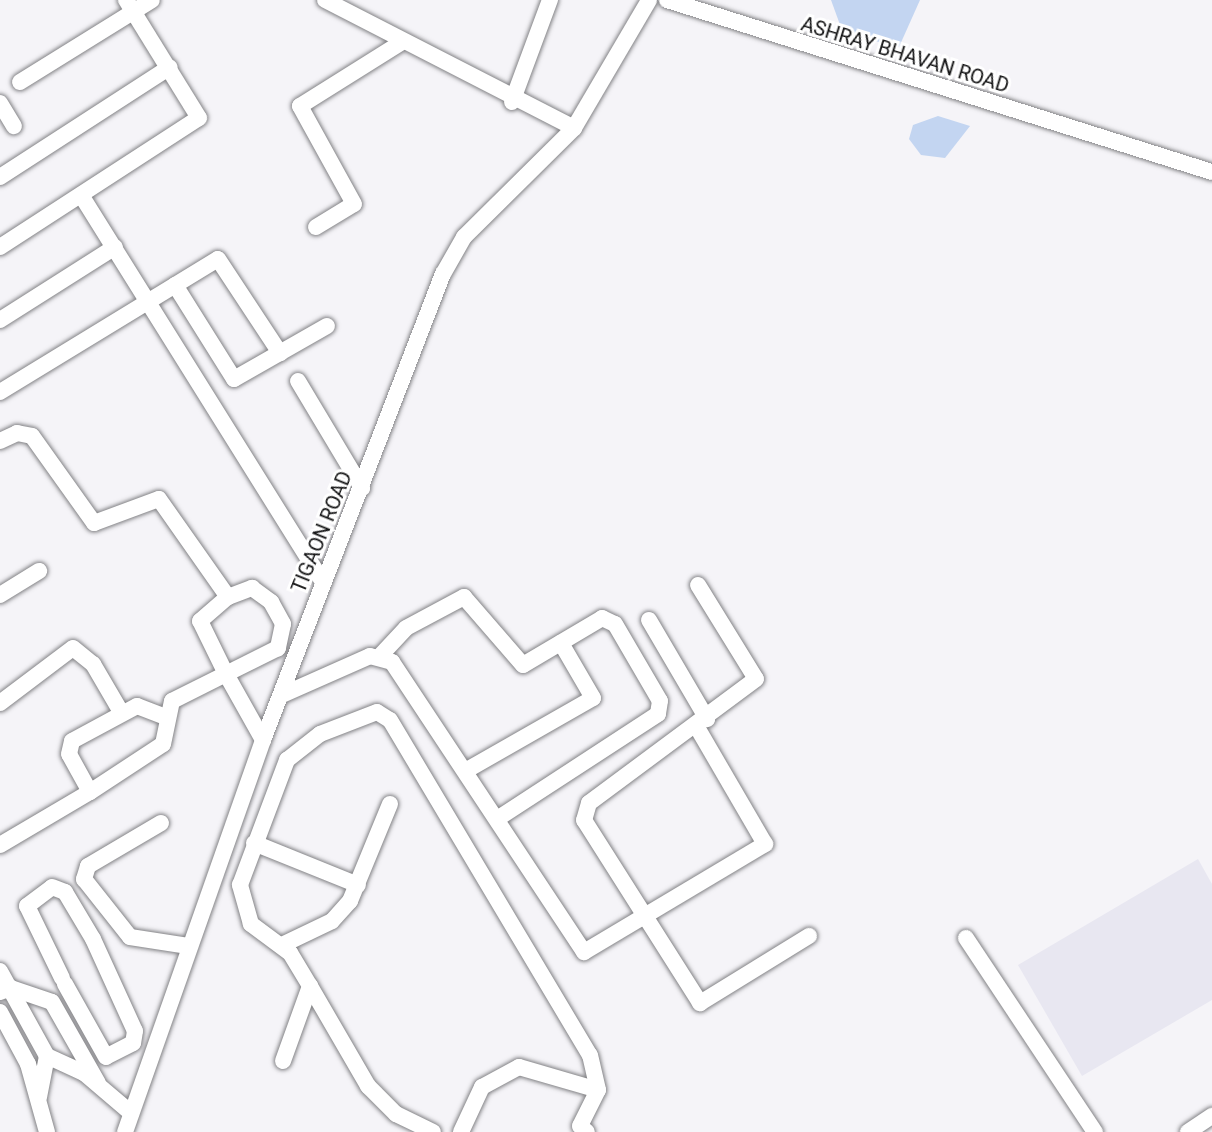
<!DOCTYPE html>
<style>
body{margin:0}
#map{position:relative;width:1212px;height:1132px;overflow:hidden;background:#f5f4f8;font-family:Roboto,sans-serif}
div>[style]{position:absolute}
.built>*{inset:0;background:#e8e7f1}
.water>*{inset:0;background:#c3d5f1}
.roads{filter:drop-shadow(0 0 2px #828285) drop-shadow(0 0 2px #828285)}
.minor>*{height:16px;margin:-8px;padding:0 8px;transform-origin:8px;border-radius:8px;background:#fff}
span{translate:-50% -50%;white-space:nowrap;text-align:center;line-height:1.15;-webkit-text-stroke:6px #fff;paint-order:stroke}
.street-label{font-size:20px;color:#121213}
</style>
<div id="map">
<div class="built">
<div style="clip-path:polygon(1198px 859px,1212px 884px,1212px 1000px,1082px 1076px,1018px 965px)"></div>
</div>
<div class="water">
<div style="clip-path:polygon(831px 0,920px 0,899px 47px,843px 33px)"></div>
<div style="clip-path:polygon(938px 116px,970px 126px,945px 158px,921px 155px,909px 139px,913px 125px)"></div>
</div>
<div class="roads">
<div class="minor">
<div style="left:325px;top:0;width:280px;rotate:27.2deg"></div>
<div style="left:667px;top:0;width:571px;rotate:17.52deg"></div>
<div style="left:20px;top:82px;width:155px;rotate:-31.8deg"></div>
<div style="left:512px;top:102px;width:109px;rotate:-69.6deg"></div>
<div style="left:0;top:103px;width:27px;rotate:59deg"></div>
<div style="left:0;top:177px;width:202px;rotate:-32.9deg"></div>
<div style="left:81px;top:195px;width:455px;rotate:58deg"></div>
<div style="left:316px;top:227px;width:44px;rotate:-31.2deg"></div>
<div style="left:354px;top:204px;width:112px;rotate:-118.9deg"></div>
<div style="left:300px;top:106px;width:120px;rotate:-32.1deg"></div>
<div style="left:0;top:247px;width:237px;rotate:-33deg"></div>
<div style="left:199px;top:118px;width:139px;rotate:-121.7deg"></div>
<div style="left:175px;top:285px;width:111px;rotate:57.9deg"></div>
<div style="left:234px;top:379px;width:107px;rotate:-29.7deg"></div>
<div style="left:0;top:320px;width:136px;rotate:-32.4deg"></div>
<div style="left:298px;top:381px;width:125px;rotate:59.1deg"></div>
<div style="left:0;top:392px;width:255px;rotate:-31.4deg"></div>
<div style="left:218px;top:259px;width:113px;rotate:56.6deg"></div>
<div style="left:0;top:441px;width:19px;rotate:-25deg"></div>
<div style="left:17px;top:433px;width:15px;rotate:11deg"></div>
<div style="left:32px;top:436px;width:107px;rotate:54.5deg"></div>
<div style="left:94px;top:523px;width:69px;rotate:-20.3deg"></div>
<div style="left:159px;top:499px;width:120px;rotate:54.9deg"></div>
<div style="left:228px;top:597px;width:26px;rotate:-21deg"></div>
<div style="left:252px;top:588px;width:24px;rotate:36deg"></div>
<div style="left:271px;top:602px;width:25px;rotate:61deg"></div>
<div style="left:283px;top:624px;width:25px;rotate:102deg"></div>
<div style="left:278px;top:648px;width:58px;rotate:153.4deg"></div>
<div style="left:226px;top:674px;width:76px;rotate:60.7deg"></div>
<div style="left:698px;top:585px;width:110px;rotate:58.3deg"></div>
<div style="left:756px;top:679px;width:208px;rotate:143.4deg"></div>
<div style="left:589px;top:803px;width:18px;rotate:106deg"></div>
<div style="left:584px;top:820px;width:217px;rotate:57.6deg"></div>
<div style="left:700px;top:1003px;width:128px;rotate:-31.6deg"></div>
<div style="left:0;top:595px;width:46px;rotate:-31.6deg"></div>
<div style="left:649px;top:620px;width:115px;rotate:59.6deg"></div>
<div style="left:380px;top:656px;width:38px;rotate:-47deg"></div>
<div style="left:406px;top:628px;width:66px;rotate:-28.1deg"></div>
<div style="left:464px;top:597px;width:90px;rotate:49.1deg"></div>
<div style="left:523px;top:665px;width:92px;rotate:-30.7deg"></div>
<div style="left:602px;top:618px;width:14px;rotate:25deg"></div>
<div style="left:615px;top:624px;width:89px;rotate:59.7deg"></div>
<div style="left:660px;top:701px;width:13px;rotate:99deg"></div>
<div style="left:658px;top:714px;width:192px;rotate:146.9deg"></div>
<div style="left:282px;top:695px;width:96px;rotate:-23.9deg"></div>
<div style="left:370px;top:656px;width:23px;rotate:15deg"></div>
<div style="left:392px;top:662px;width:348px;rotate:56.5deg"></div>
<div style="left:584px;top:952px;width:211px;rotate:-30.8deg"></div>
<div style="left:765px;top:844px;width:135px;rotate:-120.2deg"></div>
<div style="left:0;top:703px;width:91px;rotate:-37deg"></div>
<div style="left:73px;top:648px;width:26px;rotate:39deg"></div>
<div style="left:93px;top:664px;width:56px;rotate:59.7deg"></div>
<div style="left:467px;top:770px;width:145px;rotate:-29.7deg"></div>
<div style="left:593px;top:698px;width:64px;rotate:-120.2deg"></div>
<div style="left:90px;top:792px;width:87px;rotate:-33.3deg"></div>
<div style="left:163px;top:744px;width:44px;rotate:-78.2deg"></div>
<div style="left:172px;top:701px;width:60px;rotate:-26.6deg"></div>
<div style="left:226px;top:674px;width:59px;rotate:-116.1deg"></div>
<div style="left:200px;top:621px;width:37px;rotate:-41deg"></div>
<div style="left:161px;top:823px;width:85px;rotate:149.5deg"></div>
<div style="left:88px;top:866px;width:14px;rotate:107deg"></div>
<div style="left:84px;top:879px;width:74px;rotate:51.6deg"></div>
<div style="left:130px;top:937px;width:59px;rotate:8.8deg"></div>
<div style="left:254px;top:843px;width:112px;rotate:22deg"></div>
<div style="left:0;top:845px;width:104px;rotate:-30.5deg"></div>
<div style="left:90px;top:792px;width:43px;rotate:-118.9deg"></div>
<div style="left:69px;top:754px;width:13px;rotate:-77deg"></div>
<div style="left:72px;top:741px;width:74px;rotate:-28.3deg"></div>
<div style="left:137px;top:706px;width:30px;rotate:21deg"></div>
<div style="left:966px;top:938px;width:233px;rotate:56.4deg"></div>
<div style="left:282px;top:945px;width:55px;rotate:-25.6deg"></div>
<div style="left:332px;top:921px;width:27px;rotate:-48deg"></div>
<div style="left:350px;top:901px;width:105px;rotate:-67.6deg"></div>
<div style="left:0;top:971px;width:97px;rotate:61.1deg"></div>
<div style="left:47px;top:1056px;width:42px;rotate:101deg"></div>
<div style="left:62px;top:978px;width:80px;rotate:-115.9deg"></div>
<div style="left:27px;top:906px;width:31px;rotate:-37deg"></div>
<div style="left:52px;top:887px;width:14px;rotate:21deg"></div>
<div style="left:65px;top:892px;width:55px;rotate:59.2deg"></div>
<div style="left:93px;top:939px;width:101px;rotate:65.5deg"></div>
<div style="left:135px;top:1031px;width:12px;rotate:99deg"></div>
<div style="left:133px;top:1043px;width:30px;rotate:153deg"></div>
<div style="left:106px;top:1057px;width:84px;rotate:-119.3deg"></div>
<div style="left:310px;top:986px;width:116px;rotate:59.9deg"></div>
<div style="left:368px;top:1086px;width:40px;rotate:45deg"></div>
<div style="left:396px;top:1114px;width:41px;rotate:25.9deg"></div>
<div style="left:0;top:992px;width:12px;rotate:-20deg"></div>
<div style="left:11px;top:988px;width:43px;rotate:18.9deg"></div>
<div style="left:52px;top:1002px;width:93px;rotate:60.4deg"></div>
<div style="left:0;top:1012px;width:59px;rotate:61.7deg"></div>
<div style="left:28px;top:1064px;width:71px;rotate:74.4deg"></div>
<div style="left:47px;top:1056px;width:41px;rotate:24.7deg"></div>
<div style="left:84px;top:1073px;width:62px;rotate:40.4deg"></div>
<div style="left:283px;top:1061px;width:80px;rotate:-70.2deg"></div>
<div style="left:310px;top:986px;width:39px;rotate:-121deg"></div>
<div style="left:290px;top:953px;width:49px;rotate:-143.4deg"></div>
<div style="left:251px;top:924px;width:41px;rotate:-105.8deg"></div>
<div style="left:240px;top:885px;width:134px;rotate:-69.4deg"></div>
<div style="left:287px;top:760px;width:42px;rotate:-38.2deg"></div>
<div style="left:320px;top:734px;width:61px;rotate:-21.1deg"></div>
<div style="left:377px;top:712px;width:15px;rotate:32deg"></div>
<div style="left:390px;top:720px;width:390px;rotate:59.2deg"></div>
<div style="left:590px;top:1055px;width:36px;rotate:77deg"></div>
<div style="left:598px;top:1090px;width:40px;rotate:116.6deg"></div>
<div style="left:580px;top:1126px;width:9px;rotate:41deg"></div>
<div style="left:125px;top:1132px;width:416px;rotate:-70.6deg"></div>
<div style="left:263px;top:740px;width:500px;rotate:-68.9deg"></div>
<div style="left:443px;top:274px;width:43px;rotate:-60.4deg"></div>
<div style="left:464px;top:237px;width:155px;rotate:-44.7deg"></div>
<div style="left:574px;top:128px;width:148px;rotate:-59.6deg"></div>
<div style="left:461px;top:1132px;width:50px;rotate:-65deg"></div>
<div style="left:482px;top:1087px;width:42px;rotate:-28.4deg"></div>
<div style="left:519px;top:1067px;width:82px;rotate:16.2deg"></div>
<div style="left:1188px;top:1132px;width:29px;rotate:-34deg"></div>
</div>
</div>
<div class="street-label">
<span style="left:905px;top:55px;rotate:17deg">ASHRAY BHAVAN ROAD</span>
<span style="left:322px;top:532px;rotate:-68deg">TIGAON ROAD</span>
</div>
</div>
